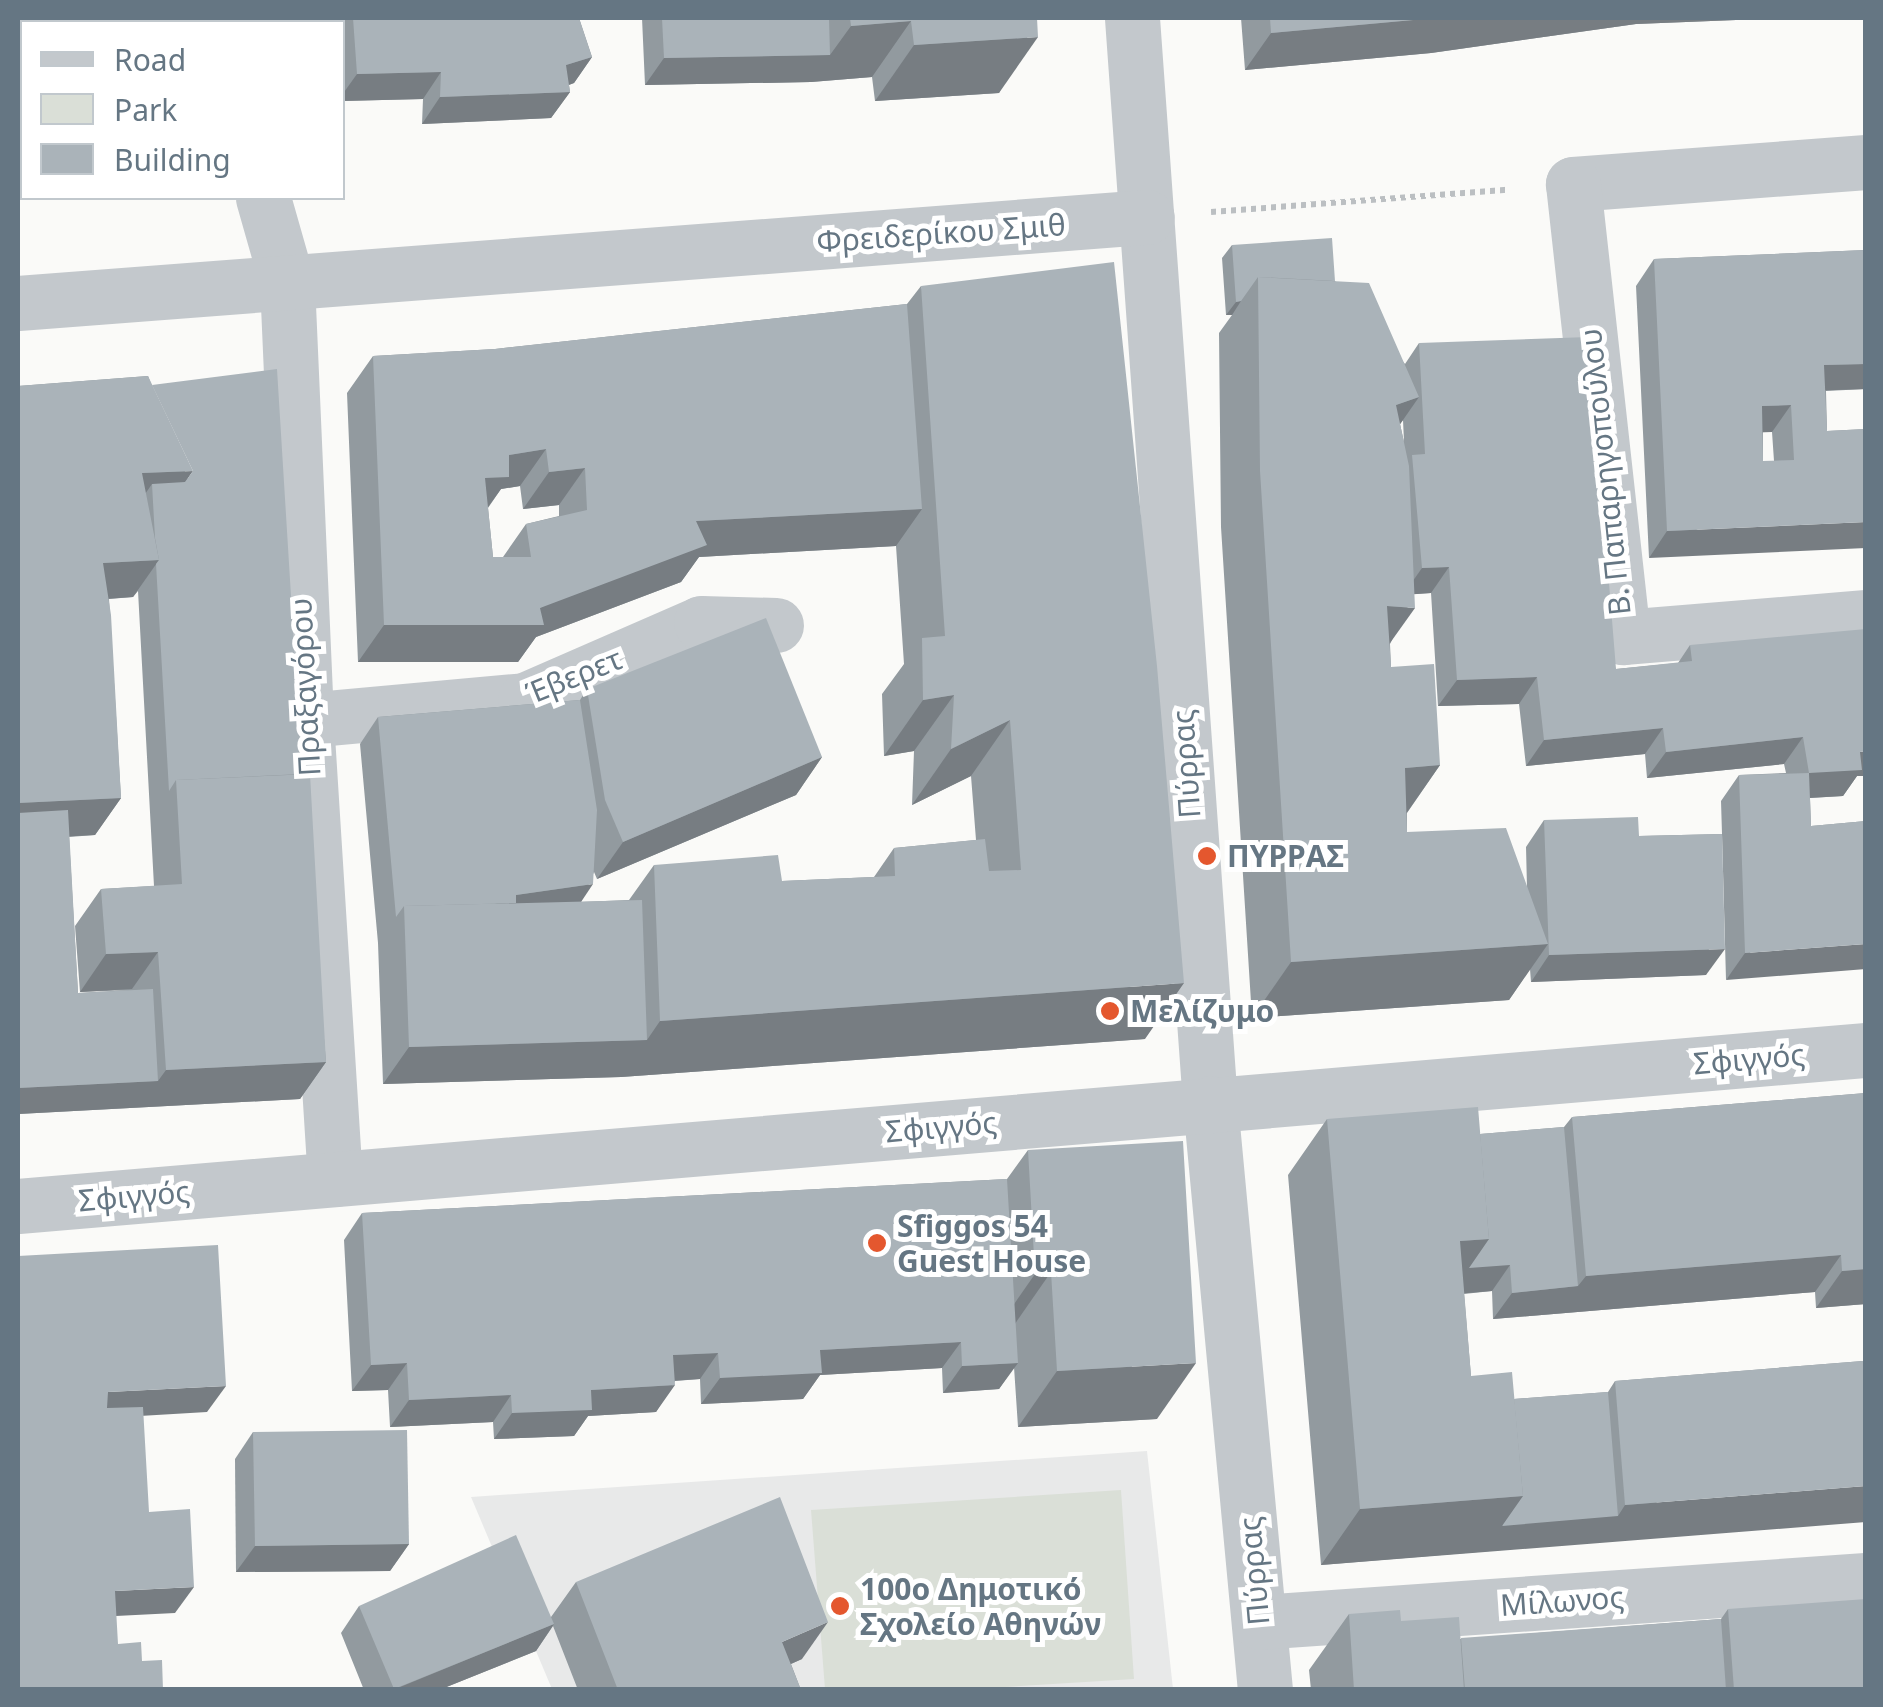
<!DOCTYPE html>
<meta charset="utf-8">
<style>
body{margin:0}
#map{position:relative;width:1883px;height:1707px;overflow:hidden;background:#fafaf8;font-family:"Noto Sans",sans-serif}
div>[style]{position:absolute}
.built>*{inset:0;background:#e8e9e9}
.green>*{inset:0;background:#dadfd7}
.path>*{height:6px;margin-top:-3px;transform-origin:0;background:repeating-linear-gradient(90deg,#bbbfc2 0 5px,transparent 0 10px)}
.minor>*{height:55px;margin:-27.5px;padding:0 27.5px;transform-origin:27.5px;border-radius:27.5px;background:#c3c8cc}
.wall>*{inset:0;background:#929a9f}
.shaded-wall>*{inset:0;background:#777d82}
.building>*{inset:0;background:#aab3b9}
.dots>*{width:28px;height:28px;translate:-50% -50%;box-sizing:border-box;border:5px solid #fff;border-radius:50%}
span{translate:-50% -50%;white-space:nowrap;text-align:center;line-height:1.15;-webkit-text-stroke:10px #fff;paint-order:stroke}
.street-label{font-size:30px;color:#657683}
.poi-label{font-size:30px;color:#657683;font-weight:700}
.left{translate:0 -50%;text-align:left}
.frame{position:absolute;inset:0;border:20px solid #657683;pointer-events:none}
.legend{position:absolute;left:20px;top:20px;width:325px;height:180px;box-sizing:border-box;background:#fff;border:2px solid #c1c8cd;margin:0;padding:12px 18px;list-style:none;font-size:30px;color:#657683}
.legend li{display:flex;align-items:center;gap:20px;height:50px}
.legend b{width:50px;border:2px solid #c1c8cd}
</style>
<div id="map">
<div class="built">
<div style="clip-path:polygon(1147px 1451px,1173px 1689px,552px 1689px,471px 1497px)"></div>
</div>
<div class="green">
<div style="clip-path:polygon(1121px 1490px,1134px 1679px,972px 1689px,825px 1689px,811px 1510px)"></div>
</div>
<div class="path">
<div style="left:1211px;top:212px;width:297px;rotate:-4.3deg"></div>
</div>
<div class="minor">
<div style="left:211px;top:18px;width:4px;rotate:63deg"></div>
<div style="left:1132px;top:18px;width:1088px;rotate:85.89deg"></div>
<div style="left:1210px;top:1103px;width:590px;rotate:84.65deg"></div>
<div style="left:1866px;top:162px;width:294px;rotate:175.7deg"></div>
<div style="left:1573px;top:184px;width:456px;rotate:83.7deg"></div>
<div style="left:1623px;top:637px;width:244px;rotate:-4.7deg"></div>
<div style="left:263px;top:198px;width:87px;rotate:74.1deg"></div>
<div style="left:287px;top:282px;width:438px;rotate:87.5deg"></div>
<div style="left:306px;top:720px;width:460px;rotate:86.4deg"></div>
<div style="left:18px;top:303px;width:1132px;rotate:-4.36deg"></div>
<div style="left:306px;top:720px;width:220px;rotate:-5.2deg"></div>
<div style="left:525px;top:700px;width:192px;rotate:-23.6deg"></div>
<div style="left:701px;top:623px;width:75px;rotate:1.5deg"></div>
<div style="left:18px;top:1206px;width:1855px;rotate:-4.83deg"></div>
<div style="left:1259px;top:1622px;width:608px;rotate:-3.96deg"></div>
</div>
<div class="wall">
<div style="clip-path:polygon(332px 18px,579px 18px,592px 57px,574px 83px,569px 85px,570px 92px,551px 118px,422px 124px,423px 99px,342px 101px,342px 22px,333px 22px)"></div>
<div style="clip-path:polygon(642px 18px,1037px 18px,999px 93px,875px 101px,872px 77px,811px 82px,645px 85px)"></div>
<div style="clip-path:polygon(1241px 18px,1788px 18px,1636px 24px,1431px 53px,1245px 70px)"></div>
<div style="clip-path:polygon(evenodd,1232px 245px,1335px 281px,1405px 364px,1419px 343px,1616px 669px,1678px 663px,1690px 645px,1857px 776px,1843px 796px,1810px 798px,1811px 826px,1866px 821px,1726px 980px,1722px 834px,1706px 975px,1531px 982px,1530px 969px,1509px 1000px,1252px 1018px,1221px 527px,1219px 333px,1232px 315px,1226px 315px,1222px 258px,1232px 245px,1403px 420px,1404px 442px,1400px 424px,1403px 420px,1232px 245px,1431px 593px,1438px 706px,1519px 704px,1526px 766px,1645px 754px,1647px 778px,1784px 764px,1786px 773px,1739px 775px,1721px 801px,1722px 834px,1639px 836px,1544px 820px,1526px 847px,1527px 888px,1407px 832px,1407px 813px,1440px 765px,1391px 667px,1390px 644px,1414px 594px,1431px 593px)"></div>
<div style="clip-path:polygon(evenodd,1866px 250px,1866px 389px,1826px 391px,1827px 431px,1866px 429px,1649px 558px,1636px 286px,1654px 259px,1866px 250px,1763px 432px,1772px 432px,1774px 461px,1763px 461px,1763px 432px)"></div>
<div style="clip-path:polygon(evenodd,921px 286px,1145px 1039px,621px 1077px,383px 1084px,378px 943px,360px 744px,378px 717px,580px 700px,587px 689px,822px 757px,796px 795px,597px 879px,594px 872px,581px 902px,629px 900px,654px 865px,782px 881px,874px 877px,894px 848px,976px 840px,971px 776px,912px 805px,914px 751px,884px 756px,882px 694px,904px 664px,896px 546px,699px 557px,681px 582px,536px 637px,518px 662px,358px 662px,347px 393px,373px 356px,495px 349px,907px 304px,921px 286px,520px 486px,523px 509px,559px 505px,559px 516px,526px 524px,503px 557px,493px 557px,488px 508px,501px 489px,520px 486px)"></div>
<div style="clip-path:polygon(evenodd,148px 376px,302px 774px,326px 1062px,300px 1099px,18px 1114px,18px 386px,148px 376px,138px 591px,154px 886px,101px 889px,75px 926px,80px 992px,132px 990px,78px 993px,69px 837px,95px 835px,121px 798px,109px 599px,133px 597px,138px 591px)"></div>
<div style="clip-path:polygon(1866px 1093px,1866px 1304px,1816px 1308px,1815px 1292px,1493px 1319px,1492px 1291px,1464px 1294px,1471px 1376px,1514px 1399px,1608px 1392px,1615px 1381px,1863px 1361px,1599px 1542px,1321px 1565px,1288px 1175px,1327px 1119px,1480px 1134px,1564px 1127px,1572px 1117px)"></div>
<div style="clip-path:polygon(1028px 1150px,1157px 1419px,1018px 1427px,1014px 1367px,999px 1389px,943px 1393px,942px 1368px,820px 1375px,803px 1399px,701px 1404px,700px 1379px,675px 1381px,656px 1412px,588px 1416px,574px 1436px,494px 1439px,493px 1422px,390px 1427px,388px 1390px,352px 1391px,344px 1240px,362px 1213px,1007px 1179px)"></div>
<div style="clip-path:polygon(253px 1432px,409px 1544px,390px 1571px,236px 1572px,235px 1459px)"></div>
<div style="clip-path:polygon(576px 1582px,802px 1659px,791px 1664px,801px 1690px,578px 1690px,553px 1626px,536px 1651px,439px 1690px,364px 1690px,341px 1633px,359px 1606px,551px 1617px)"></div>
<div style="clip-path:polygon(1728px 1609px,1866px 1690px,1311px 1690px,1309px 1670px,1349px 1614px,1401px 1621px,1460px 1639px,1721px 1619px)"></div>
</div>
<div class="shaded-wall">
<div style="clip-path:polygon(23px 18px,76px 18px,72px 22px,22px 22px,22px 38px,18px 40px,18px 19px)"></div>
<div style="clip-path:polygon(1435px 18px,1788px 18px,1636px 24px,1431px 53px,1245px 70px,1271px 33px)"></div>
<div style="clip-path:polygon(911px 21px,872px 77px,811px 82px,645px 85px,664px 58px,830px 55px,851px 26px)"></div>
<div style="clip-path:polygon(1038px 37px,999px 93px,875px 101px,914px 45px)"></div>
<div style="clip-path:polygon(592px 57px,574px 83px,548px 92px,566px 65px)"></div>
<div style="clip-path:polygon(441px 72px,423px 99px,342px 101px,342px 95px,357px 74px)"></div>
<div style="clip-path:polygon(570px 92px,551px 118px,422px 124px,440px 97px)"></div>
<div style="clip-path:polygon(22px 118px,22px 142px,18px 143px,18px 119px)"></div>
<div style="clip-path:polygon(1241px 301px,1232px 315px,1226px 315px,1236px 302px)"></div>
<div style="clip-path:polygon(1866px 364px,1866px 389px,1806px 391px,1824px 365px)"></div>
<div style="clip-path:polygon(1419px 397px,1380px 453px,1396px 405px)"></div>
<div style="clip-path:polygon(1791px 405px,1772px 432px,1743px 433px,1762px 406px)"></div>
<div style="clip-path:polygon(546px 449px,520px 486px,501px 489px,483px 514px,485px 478px,509px 455px)"></div>
<div style="clip-path:polygon(585px 468px,559px 505px,523px 509px,549px 472px)"></div>
<div style="clip-path:polygon(193px 471px,167px 508px,152px 484px,134px 510px,142px 473px)"></div>
<div style="clip-path:polygon(922px 509px,896px 546px,699px 557px,681px 582px,536px 637px,518px 662px,358px 662px,384px 625px,540px 608px,696px 521px)"></div>
<div style="clip-path:polygon(1866px 522px,1866px 548px,1649px 558px,1667px 531px)"></div>
<div style="clip-path:polygon(159px 560px,133px 597px,77px 601px,103px 563px)"></div>
<div style="clip-path:polygon(1449px 567px,1431px 593px,1403px 595px,1422px 568px)"></div>
<div style="clip-path:polygon(1387px 606px,1415px 608px,1375px 664px)"></div>
<div style="clip-path:polygon(1537px 677px,1519px 704px,1438px 706px,1457px 680px)"></div>
<div style="clip-path:polygon(954px 695px,914px 751px,884px 756px,923px 700px)"></div>
<div style="clip-path:polygon(1010px 720px,971px 776px,912px 805px,951px 749px)"></div>
<div style="clip-path:polygon(1663px 728px,1645px 754px,1526px 766px,1544px 740px)"></div>
<div style="clip-path:polygon(1803px 737px,1784px 764px,1647px 778px,1666px 752px)"></div>
<div style="clip-path:polygon(1866px 751px,1866px 776px,1857px 776px,1843px 796px,1790px 799px,1809px 773px,1860px 752px)"></div>
<div style="clip-path:polygon(822px 757px,796px 795px,597px 879px,623px 842px)"></div>
<div style="clip-path:polygon(1440px 765px,1401px 821px,1405px 768px)"></div>
<div style="clip-path:polygon(121px 798px,95px 835px,18px 839px,18px 803px)"></div>
<div style="clip-path:polygon(593px 884px,575px 911px,405px 942px,516px 895px)"></div>
<div style="clip-path:polygon(1548px 944px,1509px 1000px,1252px 1018px,1291px 962px)"></div>
<div style="clip-path:polygon(1866px 944px,1866px 969px,1726px 980px,1745px 953px)"></div>
<div style="clip-path:polygon(1725px 949px,1706px 975px,1531px 982px,1549px 955px)"></div>
<div style="clip-path:polygon(158px 952px,132px 989px,80px 992px,106px 954px)"></div>
<div style="clip-path:polygon(1184px 983px,1145px 1039px,621px 1077px,383px 1084px,409px 1047px,647px 1040px,660px 1021px)"></div>
<div style="clip-path:polygon(326px 1062px,300px 1099px,18px 1114px,18px 1088px,158px 1081px,166px 1070px)"></div>
<div style="clip-path:polygon(1489px 1239px,1510px 1265px,1492px 1291px,1420px 1297px,1460px 1241px)"></div>
<div style="clip-path:polygon(1841px 1255px,1815px 1292px,1493px 1319px,1512px 1293px,1578px 1286px,1586px 1276px)"></div>
<div style="clip-path:polygon(1866px 1269px,1866px 1304px,1816px 1308px,1842px 1271px)"></div>
<div style="clip-path:polygon(1051px 1272px,1012px 1328px,996px 1330px,1035px 1274px)"></div>
<div style="clip-path:polygon(961px 1342px,942px 1368px,820px 1375px,803px 1399px,701px 1404px,720px 1378px,820px 1350px)"></div>
<div style="clip-path:polygon(718px 1353px,700px 1379px,655px 1382px,673px 1355px)"></div>
<div style="clip-path:polygon(407px 1363px,388px 1390px,352px 1391px,371px 1365px)"></div>
<div style="clip-path:polygon(1018px 1363px,999px 1389px,943px 1393px,962px 1366px)"></div>
<div style="clip-path:polygon(1196px 1363px,1157px 1419px,1018px 1427px,1057px 1371px)"></div>
<div style="clip-path:polygon(675px 1385px,656px 1412px,588px 1416px,574px 1436px,494px 1439px,512px 1413px,591px 1390px)"></div>
<div style="clip-path:polygon(226px 1386px,207px 1412px,89px 1419px,108px 1392px)"></div>
<div style="clip-path:polygon(511px 1395px,493px 1422px,390px 1427px,409px 1400px)"></div>
<div style="clip-path:polygon(1866px 1486px,1866px 1522px,1321px 1565px,1360px 1509px,1523px 1496px,1618px 1516px,1625px 1505px)"></div>
<div style="clip-path:polygon(409px 1544px,390px 1571px,236px 1572px,255px 1546px)"></div>
<div style="clip-path:polygon(194px 1587px,175px 1613px,96px 1617px,115px 1591px)"></div>
<div style="clip-path:polygon(828px 1622px,802px 1659px,756px 1679px,782px 1642px)"></div>
<div style="clip-path:polygon(554px 1624px,536px 1651px,439px 1690px,393px 1690px)"></div>
</div>
<div class="building">
<div style="clip-path:polygon(90px 18px,185px 18px,186px 22px,72px 22px)"></div>
<div style="clip-path:polygon(353px 18px,579px 18px,592px 57px,566px 65px,570px 92px,440px 97px,441px 72px,357px 74px)"></div>
<div style="clip-path:polygon(662px 18px,829px 18px,830px 55px,664px 58px)"></div>
<div style="clip-path:polygon(850px 18px,1037px 18px,1038px 37px,914px 45px,911px 21px,851px 26px)"></div>
<div style="clip-path:polygon(1270px 18px,1435px 18px,1271px 33px)"></div>
<div style="clip-path:polygon(22px 36px,22px 118px,18px 119px,18px 38px)"></div>
<div style="clip-path:polygon(1332px 238px,1335px 281px,1258px 277px,1241px 301px,1236px 302px,1232px 245px)"></div>
<div style="clip-path:polygon(evenodd,1866px 250px,1866px 364px,1824px 365px,1827px 431px,1866px 429px,1866px 522px,1667px 531px,1654px 259px,1866px 250px,1791px 405px,1794px 460px,1763px 461px,1762px 406px,1791px 405px)"></div>
<div style="clip-path:polygon(1114px 262px,1157px 666px,1184px 983px,660px 1021px,654px 865px,778px 855px,782px 881px,895px 876px,894px 848px,985px 839px,989px 871px,1021px 870px,1010px 720px,951px 749px,954px 695px,923px 700px,922px 638px,945px 636px,921px 286px)"></div>
<div style="clip-path:polygon(1258px 277px,1369px 283px,1419px 397px,1396px 405px,1409px 466px,1415px 608px,1387px 606px,1391px 667px,1434px 664px,1440px 765px,1405px 768px,1407px 832px,1506px 828px,1548px 944px,1291px 962px,1260px 471px)"></div>
<div style="clip-path:polygon(evenodd,907px 304px,922px 509px,696px 521px,707px 545px,540px 608px,544px 625px,384px 625px,373px 356px,495px 349px,907px 304px,546px 449px,549px 472px,585px 468px,587px 510px,526px 524px,531px 557px,493px 557px,485px 478px,509px 477px,509px 455px,546px 449px)"></div>
<div style="clip-path:polygon(1589px 337px,1616px 669px,1692px 661px,1690px 645px,1866px 629px,1866px 751px,1860px 752px,1862px 770px,1809px 773px,1803px 737px,1666px 752px,1663px 728px,1544px 740px,1537px 677px,1457px 680px,1449px 567px,1422px 568px,1412px 455px,1425px 454px,1419px 343px)"></div>
<div style="clip-path:polygon(277px 369px,302px 774px,176px 780px,169px 791px,156px 564px,159px 560px,155px 538px,152px 484px,185px 482px,193px 471px,152px 385px)"></div>
<div style="clip-path:polygon(148px 376px,193px 471px,142px 473px,159px 560px,103px 563px,111px 615px,121px 798px,18px 803px,18px 386px)"></div>
<div style="clip-path:polygon(766px 618px,822px 757px,623px 842px,605px 800px,587px 689px)"></div>
<div style="clip-path:polygon(580px 700px,597px 810px,593px 884px,516px 895px,516px 903px,404px 906px,396px 917px,378px 717px)"></div>
<div style="clip-path:polygon(1809px 773px,1811px 826px,1866px 821px,1866px 944px,1745px 953px,1739px 775px)"></div>
<div style="clip-path:polygon(310px 774px,326px 1062px,166px 1070px,158px 952px,106px 954px,101px 889px,182px 884px,176px 780px)"></div>
<div style="clip-path:polygon(68px 810px,78px 993px,153px 989px,158px 1081px,18px 1088px,18px 813px)"></div>
<div style="clip-path:polygon(1638px 817px,1639px 836px,1722px 834px,1725px 949px,1549px 955px,1544px 820px)"></div>
<div style="clip-path:polygon(642px 900px,647px 1040px,409px 1047px,404px 906px)"></div>
<div style="clip-path:polygon(1866px 1093px,1866px 1269px,1842px 1271px,1841px 1255px,1586px 1276px,1572px 1117px)"></div>
<div style="clip-path:polygon(1478px 1107px,1489px 1239px,1460px 1241px,1471px 1376px,1512px 1372px,1523px 1496px,1360px 1509px,1327px 1119px)"></div>
<div style="clip-path:polygon(1564px 1127px,1578px 1286px,1512px 1293px,1510px 1265px,1469px 1268px,1489px 1239px,1480px 1134px)"></div>
<div style="clip-path:polygon(1183px 1141px,1196px 1363px,1057px 1371px,1051px 1272px,1035px 1274px,1028px 1150px)"></div>
<div style="clip-path:polygon(1007px 1179px,1018px 1363px,962px 1366px,961px 1342px,820px 1350px,822px 1373px,720px 1378px,718px 1353px,673px 1355px,675px 1385px,591px 1390px,592px 1410px,512px 1413px,511px 1395px,409px 1400px,407px 1363px,371px 1365px,362px 1213px)"></div>
<div style="clip-path:polygon(218px 1245px,226px 1386px,108px 1392px,107px 1408px,143px 1407px,149px 1512px,190px 1509px,194px 1587px,115px 1591px,118px 1644px,141px 1642px,142px 1661px,162px 1660px,163px 1690px,18px 1690px,18px 1256px)"></div>
<div style="clip-path:polygon(1863px 1361px,1866px 1389px,1866px 1486px,1625px 1505px,1615px 1381px)"></div>
<div style="clip-path:polygon(1608px 1392px,1618px 1516px,1502px 1526px,1523px 1496px,1514px 1399px)"></div>
<div style="clip-path:polygon(407px 1430px,409px 1544px,255px 1546px,253px 1432px)"></div>
<div style="clip-path:polygon(780px 1497px,828px 1622px,782px 1642px,801px 1690px,618px 1690px,576px 1582px)"></div>
<div style="clip-path:polygon(516px 1535px,554px 1624px,394px 1689px,359px 1606px)"></div>
<div style="clip-path:polygon(1866px 1599px,1866px 1690px,1734px 1690px,1728px 1609px)"></div>
<div style="clip-path:polygon(1400px 1610px,1401px 1621px,1459px 1617px,1464px 1690px,1354px 1690px,1349px 1614px)"></div>
<div style="clip-path:polygon(1721px 1619px,1726px 1690px,1465px 1690px,1461px 1638px)"></div>
</div>
<div class="dots">
<div style="left:1207px;top:856px;background:#e4572e"></div>
<div style="left:1110px;top:1011px;background:#e4572e"></div>
<div style="left:877px;top:1243px;background:#e4572e"></div>
<div style="left:840px;top:1606px;background:#e4572e"></div>
</div>
<div class="street-label">
<span style="left:941px;top:233px;rotate:-4deg">Φρειδερίκου Σμιθ</span>
<span style="left:1605px;top:472px;rotate:-96deg">Β. Παπαρηγοπούλου</span>
<span style="left:574px;top:676px;rotate:-22deg">Έβερετ</span>
<span style="left:305px;top:687px;rotate:-93deg">Πραξαγόρου</span>
<span style="left:1186px;top:764px;rotate:-94deg">Πύρρας</span>
<span style="left:1749px;top:1059px;rotate:-5deg">Σφιγγός</span>
<span style="left:941px;top:1127px;rotate:-5deg">Σφιγγός</span>
<span style="left:134px;top:1196px;rotate:-5deg">Σφιγγός</span>
<span style="left:1254px;top:1571px;rotate:-95deg">Πύρρας</span>
<span style="left:1562px;top:1601px;rotate:-4deg">Μίλωνος</span>
</div>
<div class="poi-label">
<span class="left" style="left:1227px;top:856px">ΠΥΡΡΑΣ</span>
<span class="left" style="left:1130px;top:1011px">Μελίζυμο</span>
<span class="left" style="left:897px;top:1243px">Sfiggos 54<br>Guest House</span>
<span class="left" style="left:860px;top:1606px">100ο Δημοτικό<br>Σχολείο Αθηνών</span>
</div>
<div class="frame"></div>
<ul class="legend">
<li><b style="height:12px;background:#c3c8cc"></b>Road</li>
<li><b style="height:28px;background:#dadfd7"></b>Park</li>
<li><b style="height:28px;background:#aab3b9"></b>Building</li>
</ul>
</div>
